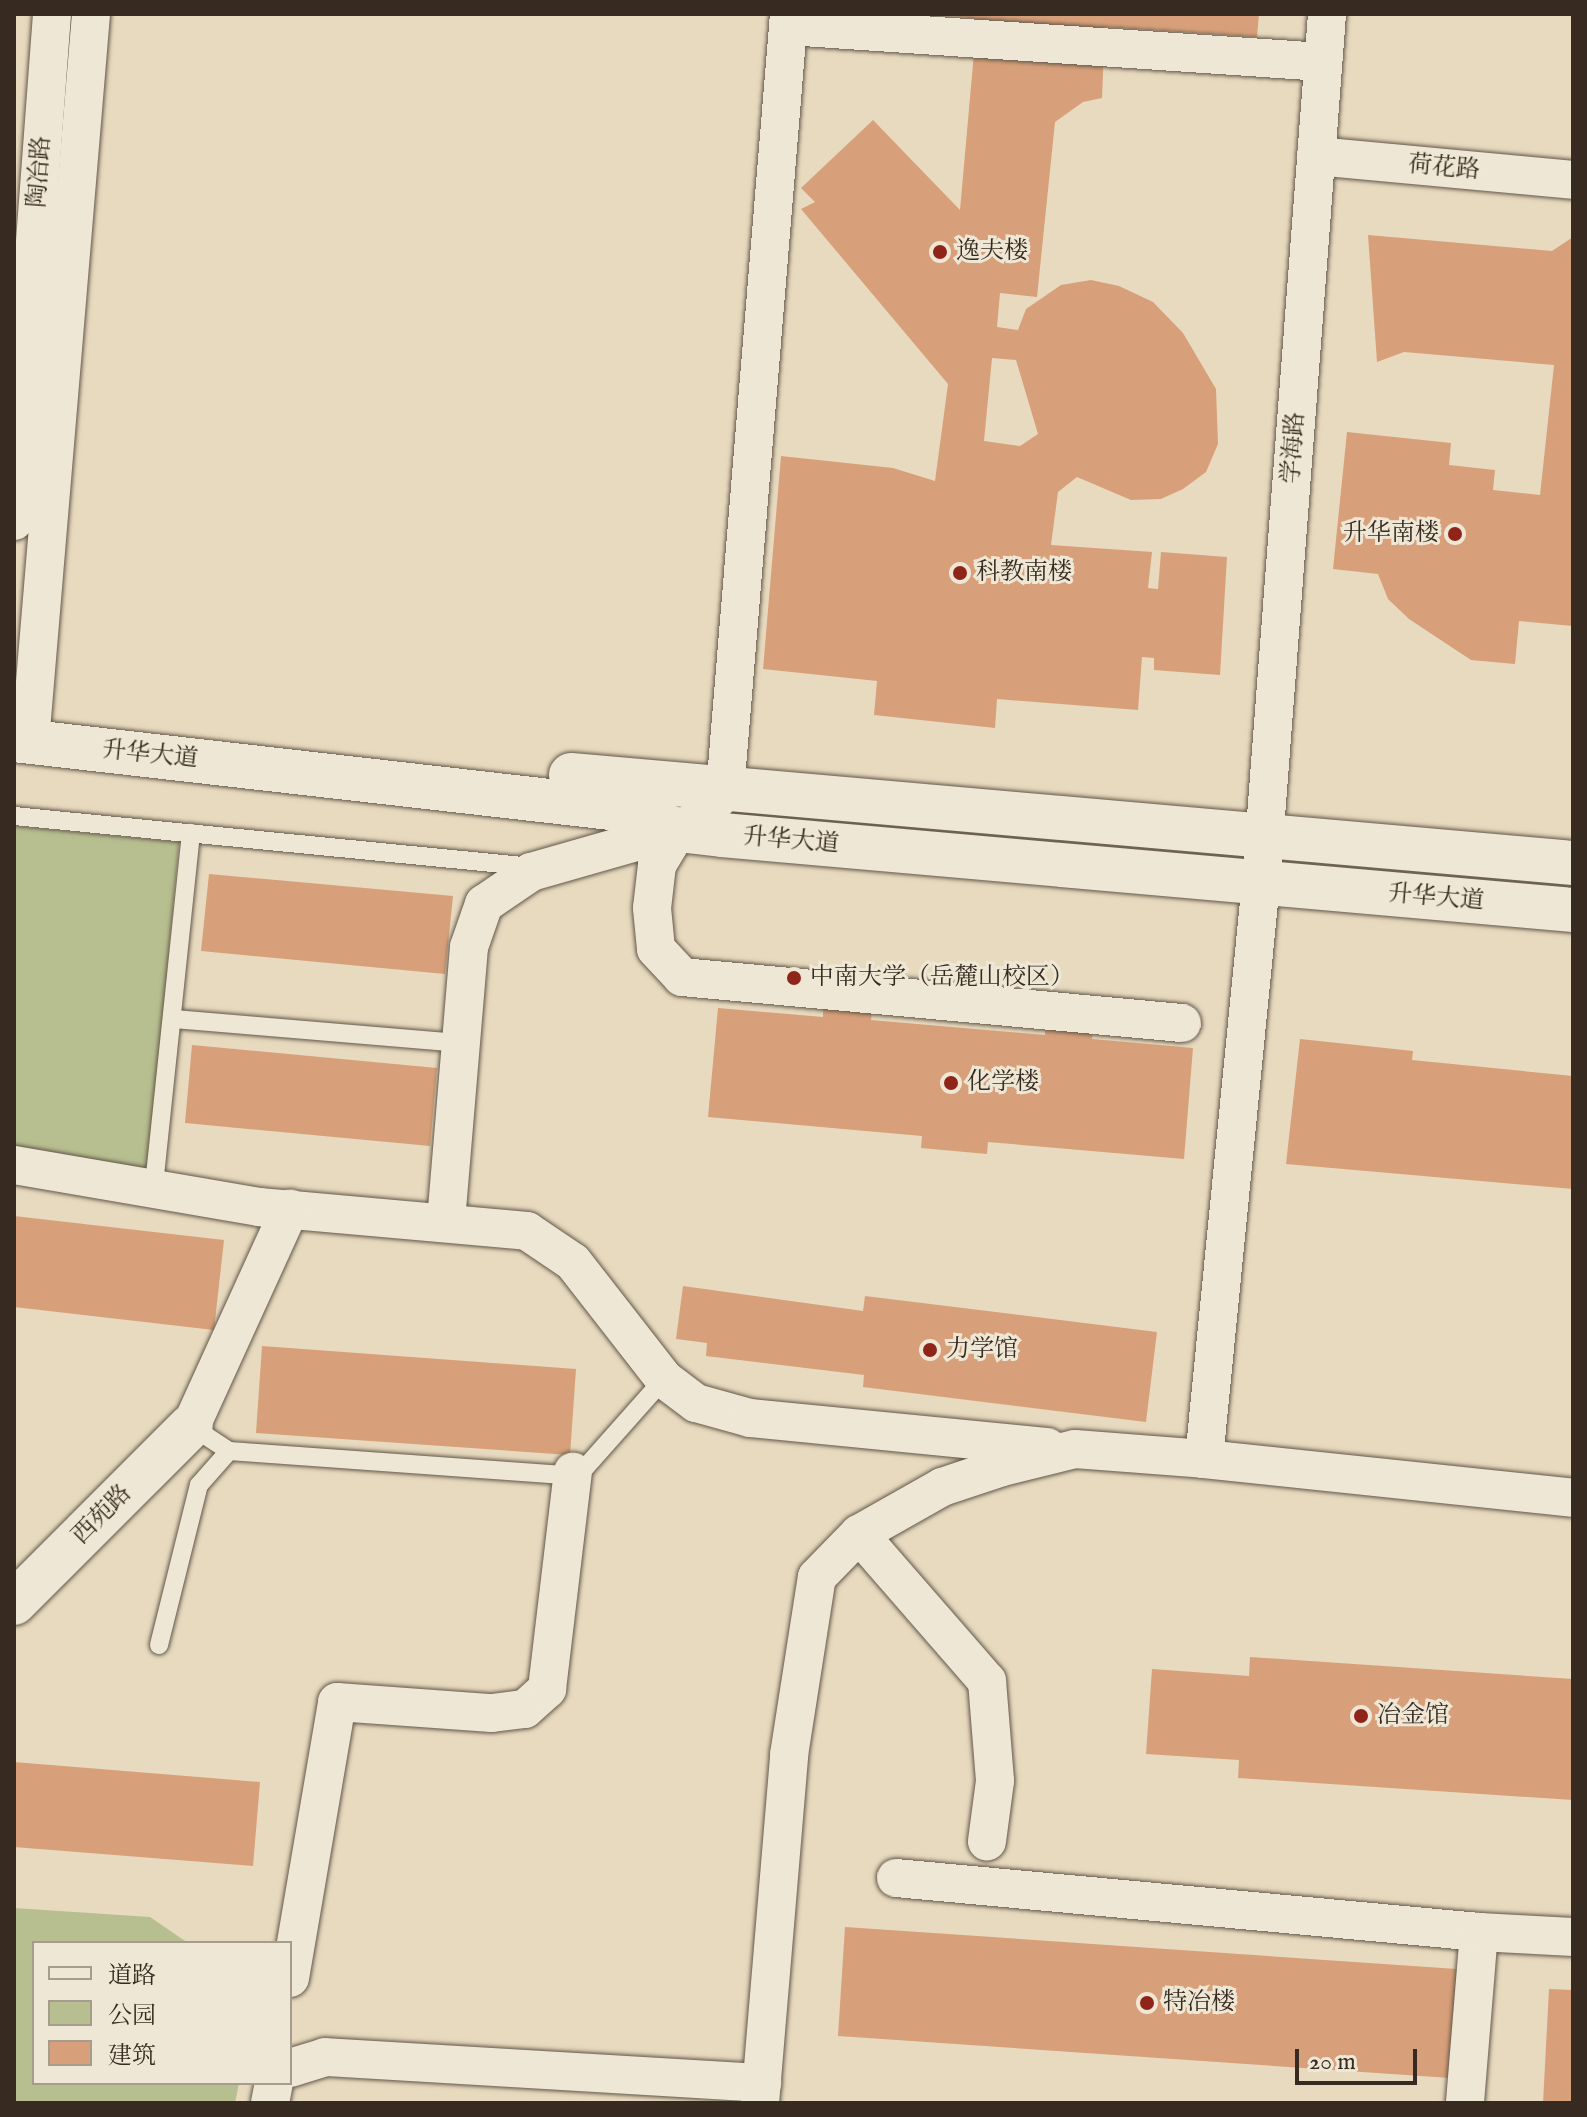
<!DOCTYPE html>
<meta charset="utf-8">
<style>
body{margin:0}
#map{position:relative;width:1587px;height:2117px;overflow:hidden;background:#e7dabf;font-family:"IM FELL English","Noto Serif SC",serif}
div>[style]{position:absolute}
.green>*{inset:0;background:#b7bf90}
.building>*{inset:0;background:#d8a07a}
.roads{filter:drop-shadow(0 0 2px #635748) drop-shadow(0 0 2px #635748)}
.service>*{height:18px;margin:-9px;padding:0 9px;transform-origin:9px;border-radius:9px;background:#efe7d5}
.minor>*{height:38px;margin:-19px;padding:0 19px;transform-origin:19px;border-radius:19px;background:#efe7d5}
.tertiary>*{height:44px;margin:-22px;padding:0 22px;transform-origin:22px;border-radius:22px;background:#efe7d5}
.dots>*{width:22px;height:22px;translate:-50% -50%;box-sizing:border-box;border:4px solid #efe7d5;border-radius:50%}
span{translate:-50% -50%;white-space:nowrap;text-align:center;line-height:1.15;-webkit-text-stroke:6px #efe7d5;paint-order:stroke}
.street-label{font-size:24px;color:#372b21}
.poi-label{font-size:24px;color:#372b21}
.left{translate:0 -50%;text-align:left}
.right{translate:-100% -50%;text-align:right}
.frame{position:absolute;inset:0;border:16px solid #372b21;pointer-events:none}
.legend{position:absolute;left:32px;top:1941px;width:260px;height:144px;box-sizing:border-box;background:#efe7d5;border:2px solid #a59c8d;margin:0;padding:10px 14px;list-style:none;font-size:24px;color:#372b21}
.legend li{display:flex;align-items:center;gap:16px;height:40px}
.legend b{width:40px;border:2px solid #a59c8d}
.scale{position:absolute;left:1295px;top:2049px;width:122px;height:36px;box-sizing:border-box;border:4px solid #372b21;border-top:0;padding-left:10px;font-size:24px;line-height:28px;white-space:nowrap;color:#372b21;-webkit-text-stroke:6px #efe7d5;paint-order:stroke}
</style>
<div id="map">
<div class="green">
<div style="clip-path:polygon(14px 826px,179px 842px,149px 1175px,14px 1152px)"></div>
<div style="clip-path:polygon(14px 1908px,150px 1917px,188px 1943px,34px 1943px,34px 2083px,239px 2083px,235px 2103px,14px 2103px)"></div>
</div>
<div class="building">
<div style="clip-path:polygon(evenodd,940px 14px,1259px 14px,1257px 37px,1105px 27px,1102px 98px,1083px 102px,1055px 122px,1037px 297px,1000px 293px,997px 327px,1018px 330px,1026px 309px,1061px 285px,1091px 280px,1119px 286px,1153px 302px,1183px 333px,1216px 389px,1218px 444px,1206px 472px,1183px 489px,1161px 499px,1131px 500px,1077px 477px,1058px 492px,1051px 545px,1152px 552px,1148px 588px,1158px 589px,1161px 552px,1227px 557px,1220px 675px,1154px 670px,1154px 658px,1142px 657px,1138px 710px,997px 699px,995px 728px,874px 715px,877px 681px,763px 669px,781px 456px,893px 468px,935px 481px,948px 384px,801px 209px,815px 202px,801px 188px,873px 120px,960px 210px,977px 19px,940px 14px,992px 358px,1016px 360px,1038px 434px,1020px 446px,984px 441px,992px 358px)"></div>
<div style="clip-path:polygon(1368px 235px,1552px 251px,1573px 237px,1573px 626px,1519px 621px,1515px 664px,1471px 660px,1409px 619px,1388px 599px,1378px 574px,1333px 569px,1347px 432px,1451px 443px,1449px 465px,1495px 470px,1493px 490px,1540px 495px,1554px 365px,1404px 352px,1377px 362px)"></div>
<div style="clip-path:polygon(209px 874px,453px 896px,445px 974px,201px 951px)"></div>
<div style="clip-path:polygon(823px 1007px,872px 1011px,871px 1020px,1045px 1035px,1045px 1026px,1093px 1030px,1092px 1039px,1193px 1048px,1184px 1159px,988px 1142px,987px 1154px,921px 1148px,922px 1136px,708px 1117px,718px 1008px,823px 1017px)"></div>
<div style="clip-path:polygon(1300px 1039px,1413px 1051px,1412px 1060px,1573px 1076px,1573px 1189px,1286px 1164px)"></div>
<div style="clip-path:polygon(192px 1045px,437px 1068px,430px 1146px,185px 1123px)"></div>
<div style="clip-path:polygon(14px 1216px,224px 1240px,214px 1330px,14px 1307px)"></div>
<div style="clip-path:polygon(683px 1286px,863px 1311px,865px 1296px,1157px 1332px,1146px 1422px,863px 1387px,864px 1375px,706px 1356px,707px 1343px,676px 1339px)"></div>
<div style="clip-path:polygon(262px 1346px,576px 1369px,570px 1455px,256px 1433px)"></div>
<div style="clip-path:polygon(1250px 1657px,1573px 1679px,1573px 1800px,1238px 1778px,1239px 1760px,1146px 1754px,1152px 1669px,1249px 1676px)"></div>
<div style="clip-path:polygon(14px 1762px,260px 1782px,253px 1866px,14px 1847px)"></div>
<div style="clip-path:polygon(845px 1927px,1457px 1969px,1450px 2078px,838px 2036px)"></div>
<div style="clip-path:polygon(1549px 1989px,1573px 1990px,1573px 2103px,1543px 2103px)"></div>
</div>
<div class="roads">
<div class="service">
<div style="left:14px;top:816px;width:521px;rotate:5.61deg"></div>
<div style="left:174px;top:1019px;width:288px;rotate:4.8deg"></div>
<div style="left:154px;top:1185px;width:354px;rotate:-84deg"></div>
<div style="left:191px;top:1426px;width:45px;rotate:33.3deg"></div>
<div style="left:229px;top:1451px;width:332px;rotate:4.1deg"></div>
<div style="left:560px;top:1475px;width:25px;rotate:-14deg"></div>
<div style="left:584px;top:1469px;width:120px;rotate:-48.4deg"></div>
<div style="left:159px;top:1645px;width:165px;rotate:-76deg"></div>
<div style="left:199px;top:1485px;width:45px;rotate:-48.6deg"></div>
</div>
<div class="minor">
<div style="left:788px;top:26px;width:536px;rotate:3.85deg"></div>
<div style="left:1316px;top:156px;width:258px;rotate:5.3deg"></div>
<div style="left:14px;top:521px;width:508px;rotate:-85.71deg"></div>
<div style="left:30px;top:742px;width:731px;rotate:-85.21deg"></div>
<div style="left:678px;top:830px;width:41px;rotate:121deg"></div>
<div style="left:657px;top:865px;width:43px;rotate:96.6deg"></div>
<div style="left:652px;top:908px;width:41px;rotate:84.4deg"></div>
<div style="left:656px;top:949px;width:38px;rotate:47deg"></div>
<div style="left:682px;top:977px;width:502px;rotate:5.26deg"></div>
<div style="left:14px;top:1165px;width:249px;rotate:9.7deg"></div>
<div style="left:259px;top:1207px;width:269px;rotate:5.1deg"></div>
<div style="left:527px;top:1231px;width:55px;rotate:34deg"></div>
<div style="left:573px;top:1262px;width:148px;rotate:52.1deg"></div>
<div style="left:664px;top:1379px;width:40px;rotate:37deg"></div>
<div style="left:696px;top:1403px;width:56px;rotate:15.5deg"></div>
<div style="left:750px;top:1418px;width:299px;rotate:5.6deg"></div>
<div style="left:446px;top:1221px;width:275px;rotate:-85.2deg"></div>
<div style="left:469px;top:947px;width:46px;rotate:-70.8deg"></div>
<div style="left:484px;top:904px;width:57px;rotate:-34.2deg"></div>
<div style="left:531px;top:872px;width:153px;rotate:-15.9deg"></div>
<div style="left:678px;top:830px;width:24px;rotate:-28deg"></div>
<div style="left:699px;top:819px;width:38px;rotate:-47deg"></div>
<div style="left:725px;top:791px;width:780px;rotate:-85.29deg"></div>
<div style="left:191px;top:1426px;width:239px;rotate:-65.5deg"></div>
<div style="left:1204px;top:1459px;width:371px;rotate:6deg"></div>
<div style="left:859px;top:1534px;width:195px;rotate:49deg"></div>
<div style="left:987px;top:1681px;width:100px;rotate:85.4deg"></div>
<div style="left:995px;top:1781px;width:61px;rotate:97.6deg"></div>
<div style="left:896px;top:1878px;width:585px;rotate:5.29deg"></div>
<div style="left:1479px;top:1932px;width:172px;rotate:94.7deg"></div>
<div style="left:1479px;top:1932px;width:94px;rotate:3deg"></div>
<div style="left:290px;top:1978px;width:280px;rotate:-80.3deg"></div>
<div style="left:337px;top:1702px;width:155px;rotate:4.1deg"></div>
<div style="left:492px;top:1713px;width:33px;rotate:-7deg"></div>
<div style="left:525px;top:1709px;width:30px;rotate:-42deg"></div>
<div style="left:547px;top:1689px;width:219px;rotate:-83.2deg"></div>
<div style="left:290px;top:2068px;width:37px;rotate:-17deg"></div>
<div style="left:325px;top:2057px;width:438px;rotate:3.4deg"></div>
<div style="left:270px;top:2103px;width:20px;rotate:-79deg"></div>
<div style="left:760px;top:2103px;width:349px;rotate:-85.2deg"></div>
<div style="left:789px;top:1755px;width:180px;rotate:-81.1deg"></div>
<div style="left:817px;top:1577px;width:60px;rotate:-45.7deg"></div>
<div style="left:859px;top:1534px;width:95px;rotate:-29.5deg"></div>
<div style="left:942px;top:1487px;width:63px;rotate:-18.4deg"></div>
<div style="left:1002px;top:1467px;width:75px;rotate:-13.9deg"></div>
<div style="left:1075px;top:1449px;width:129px;rotate:4.4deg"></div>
<div style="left:1204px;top:1459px;width:580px;rotate:-84.36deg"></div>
<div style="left:1261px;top:882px;width:871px;rotate:-85.65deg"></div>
</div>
<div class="tertiary">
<div style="left:14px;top:740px;width:601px;rotate:6.5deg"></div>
<div style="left:611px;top:808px;width:71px;rotate:18.2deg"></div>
<div style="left:678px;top:830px;width:44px;rotate:6.5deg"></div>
<div style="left:722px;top:835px;width:854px;rotate:5.04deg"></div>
<div style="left:571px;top:775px;width:1006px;rotate:5.02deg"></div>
<div style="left:14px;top:1603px;width:250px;rotate:-45deg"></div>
</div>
</div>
<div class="dots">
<div style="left:940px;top:252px;background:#8f2418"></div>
<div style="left:1455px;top:534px;background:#8f2418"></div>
<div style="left:960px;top:573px;background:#8f2418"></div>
<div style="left:794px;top:978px;background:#8f2418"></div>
<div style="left:951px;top:1083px;background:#8f2418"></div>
<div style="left:930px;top:1350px;background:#8f2418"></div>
<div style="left:1361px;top:1716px;background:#8f2418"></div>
<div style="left:1147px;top:2003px;background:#8f2418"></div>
</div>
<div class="street-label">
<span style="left:1444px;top:168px;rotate:5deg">荷花路</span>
<span style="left:40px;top:172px;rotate:-86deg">陶冶路</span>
<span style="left:1294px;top:448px;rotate:-86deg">学海路</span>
<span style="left:150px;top:755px;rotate:6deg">升华大道</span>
<span style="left:791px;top:841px;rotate:5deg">升华大道</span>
<span style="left:1436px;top:898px;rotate:5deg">升华大道</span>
<span style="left:102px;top:1515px;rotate:-45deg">西苑路</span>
</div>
<div class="poi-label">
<span class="left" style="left:956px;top:252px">逸夫楼</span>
<span class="right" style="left:1439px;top:534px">升华南楼</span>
<span class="left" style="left:976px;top:573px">科教南楼</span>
<span class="left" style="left:810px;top:978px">中南大学（岳麓山校区）</span>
<span class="left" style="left:967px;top:1083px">化学楼</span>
<span class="left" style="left:946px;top:1350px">力学馆</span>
<span class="left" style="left:1377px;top:1716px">冶金馆</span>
<span class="left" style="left:1163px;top:2003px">特冶楼</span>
</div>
<div class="frame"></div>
<ul class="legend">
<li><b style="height:10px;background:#efe7d5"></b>道路</li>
<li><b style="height:22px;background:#b7bf90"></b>公园</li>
<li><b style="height:22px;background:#d8a07a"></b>建筑</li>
</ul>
<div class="scale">20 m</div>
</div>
